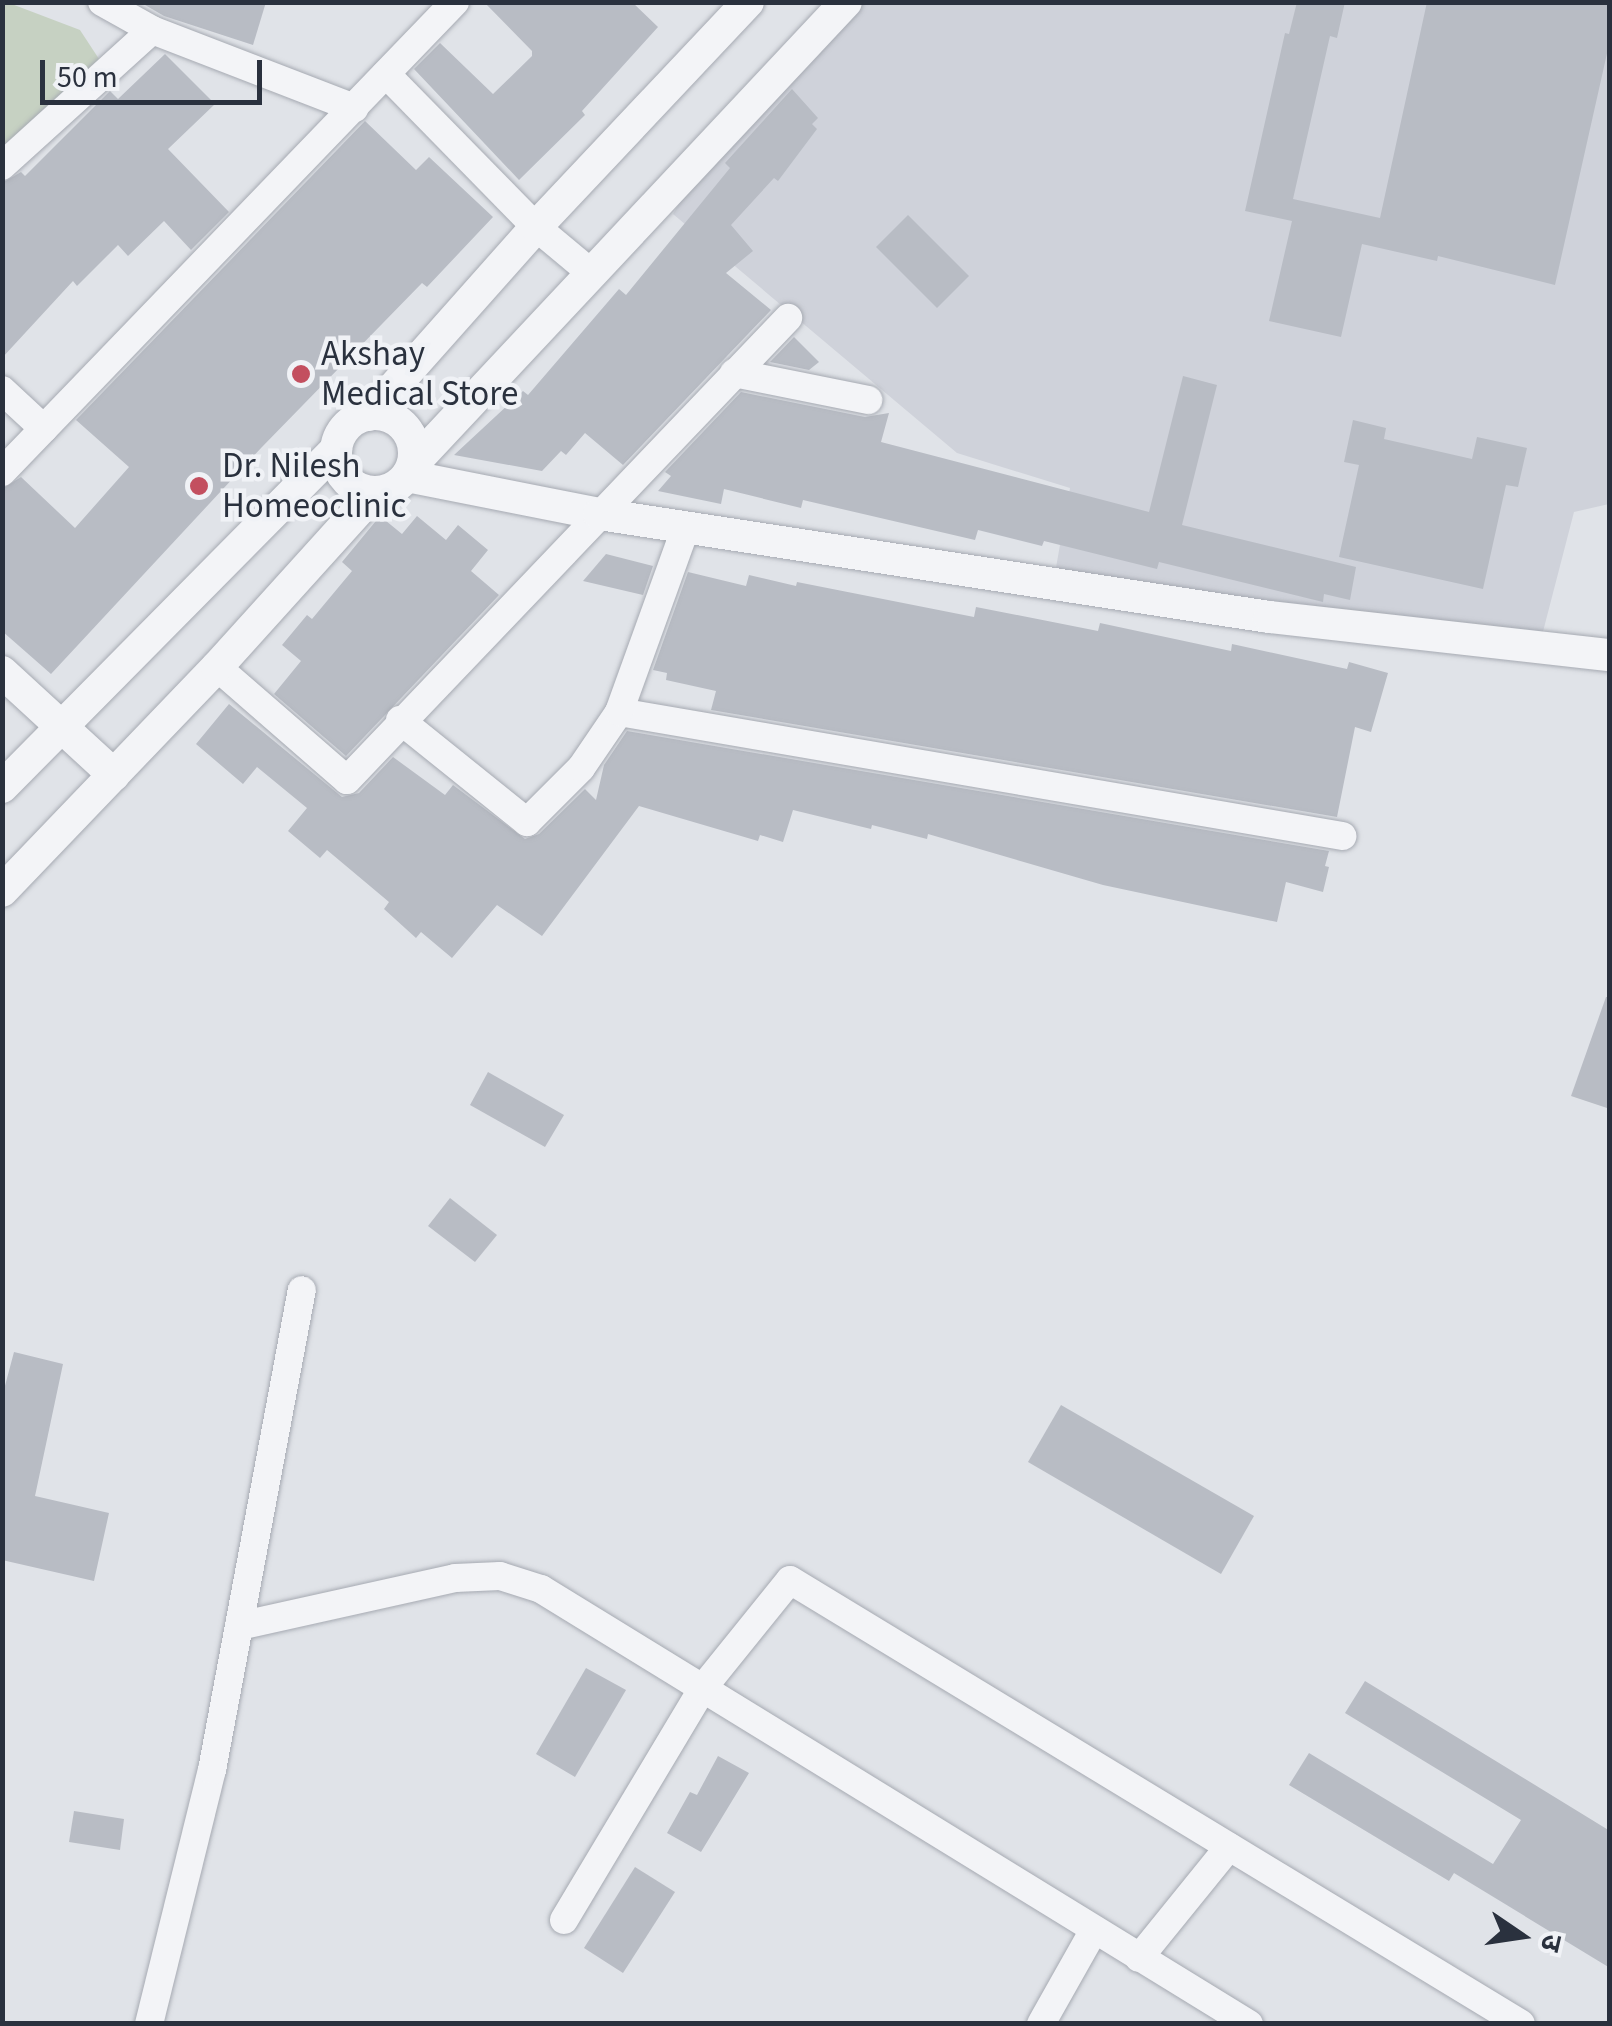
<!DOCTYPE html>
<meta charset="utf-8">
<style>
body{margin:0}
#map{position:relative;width:1612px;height:2026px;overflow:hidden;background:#e0e3e8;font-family:"Source Sans 3","Noto Sans Devanagari",sans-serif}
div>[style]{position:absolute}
.built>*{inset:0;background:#cfd2da}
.green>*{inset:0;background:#c6d1c2}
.building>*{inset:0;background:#b8bcc4}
.roads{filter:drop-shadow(0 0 2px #a6aab2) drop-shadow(0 0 2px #a6aab2)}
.minor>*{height:28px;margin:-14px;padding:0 14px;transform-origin:14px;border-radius:14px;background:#f3f4f7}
.tertiary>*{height:32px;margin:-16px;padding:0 16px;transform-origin:16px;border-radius:16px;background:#f3f4f7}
.tertiary>.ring{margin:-16px;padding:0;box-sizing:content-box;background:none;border:32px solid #f3f4f7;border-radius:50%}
.dots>*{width:28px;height:28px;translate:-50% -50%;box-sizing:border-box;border:5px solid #f0f2f6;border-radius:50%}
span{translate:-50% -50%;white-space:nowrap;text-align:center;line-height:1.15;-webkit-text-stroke:9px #f0f2f6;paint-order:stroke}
.poi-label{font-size:35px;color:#2a313e}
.left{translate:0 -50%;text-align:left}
.frame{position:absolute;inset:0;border:5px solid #2a313e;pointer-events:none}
.north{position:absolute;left:1472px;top:1886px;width:100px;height:100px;-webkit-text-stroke:8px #f0f2f6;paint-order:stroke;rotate:103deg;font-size:28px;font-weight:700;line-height:40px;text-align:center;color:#2a313e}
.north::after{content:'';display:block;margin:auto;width:35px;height:45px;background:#2a313e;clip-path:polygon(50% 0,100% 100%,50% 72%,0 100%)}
.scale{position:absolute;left:40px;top:60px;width:222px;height:45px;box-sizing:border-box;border:5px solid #2a313e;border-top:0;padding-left:12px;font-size:30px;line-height:35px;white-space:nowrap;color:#2a313e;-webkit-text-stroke:8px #f0f2f6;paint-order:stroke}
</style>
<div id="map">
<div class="built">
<div style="clip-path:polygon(854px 3px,1609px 3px,1609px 504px,1574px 512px,1539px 647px,1054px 579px,1070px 488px,957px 453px,673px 214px,699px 169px)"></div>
</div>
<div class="green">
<div style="clip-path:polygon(9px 3px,80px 30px,99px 59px,3px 146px,2px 3px)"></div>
</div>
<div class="building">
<div style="clip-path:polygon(140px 2px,266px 2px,253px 45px,164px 16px)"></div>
<div style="clip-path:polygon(484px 2px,632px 2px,658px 27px,582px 111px,585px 115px,519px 180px,414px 69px,440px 43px,493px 94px,532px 56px,532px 51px)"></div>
<div style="clip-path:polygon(1297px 2px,1345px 2px,1337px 38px,1330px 36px,1293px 199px,1380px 218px,1427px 2px,1610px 2px,1610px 40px,1555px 285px,1438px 256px,1437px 261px,1362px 244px,1341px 337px,1269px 321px,1292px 221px,1245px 211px,1285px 33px,1289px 34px)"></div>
<div style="clip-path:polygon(165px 54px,215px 104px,168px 149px,229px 212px,191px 250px,164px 221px,128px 256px,118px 245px,77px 286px,73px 281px,2px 358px,2px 183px,21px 172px,25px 176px,110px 91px,118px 99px)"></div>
<div style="clip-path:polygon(792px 89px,818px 118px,812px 124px,817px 129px,778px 181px,774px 178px,731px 225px,753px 251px,726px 273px,771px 310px,623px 465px,585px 433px,566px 455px,561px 451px,542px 471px,454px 455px,523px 391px,528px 395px,619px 289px,626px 295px,730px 168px,725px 163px)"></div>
<div style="clip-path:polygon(365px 121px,416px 170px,429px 157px,493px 217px,427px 287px,422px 283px,262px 447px,51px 674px,2px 631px,2px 489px,21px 477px,75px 528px,129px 467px,76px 420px)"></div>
<div style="clip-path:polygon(908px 215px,969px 276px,937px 308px,876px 247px)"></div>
<div style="clip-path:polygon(794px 337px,819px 362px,809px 370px,770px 362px)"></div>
<div style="clip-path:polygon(1183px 376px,1217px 385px,1182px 525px,1356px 567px,1350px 600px,1324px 594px,1323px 602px,1159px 562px,1157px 569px,1044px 541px,1042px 546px,978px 530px,975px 540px,803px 500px,801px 508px,724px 489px,721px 504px,658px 491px,671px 476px,665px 472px,741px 392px,865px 417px,889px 413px,881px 442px,1149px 512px)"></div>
<div style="clip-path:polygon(1353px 420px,1386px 428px,1384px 439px,1472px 459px,1477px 437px,1527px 448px,1518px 487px,1506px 485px,1483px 589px,1339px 557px,1359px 465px,1344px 462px)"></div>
<div style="clip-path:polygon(380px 516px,402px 534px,417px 516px,446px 540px,458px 525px,488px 550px,471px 571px,499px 595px,346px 756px,274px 694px,301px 661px,282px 645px,307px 615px,312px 619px,352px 571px,342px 562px)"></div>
<div style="clip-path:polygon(606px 554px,653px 566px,643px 595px,583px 581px)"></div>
<div style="clip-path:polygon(688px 572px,746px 586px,749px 575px,796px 586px,797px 582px,974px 617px,976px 607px,1098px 631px,1100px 623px,1231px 651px,1232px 644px,1347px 669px,1349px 662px,1388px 673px,1371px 732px,1355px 727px,1337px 817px,711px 710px,716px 691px,666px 680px,667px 673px,653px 670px)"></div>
<div style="clip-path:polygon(229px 704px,342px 797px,359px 793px,393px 757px,445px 795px,453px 785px,525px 839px,539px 834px,585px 789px,596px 800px,604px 765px,627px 731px,1329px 851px,1325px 866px,1329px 867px,1323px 892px,1286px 882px,1277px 922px,1103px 885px,928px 834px,927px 839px,872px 825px,871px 829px,793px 810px,783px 842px,760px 835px,758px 841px,639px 806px,542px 936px,497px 905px,452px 958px,421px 932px,416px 938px,384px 909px,389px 902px,327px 850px,320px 858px,288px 831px,307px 808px,257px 767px,243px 784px,196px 744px)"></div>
<div style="clip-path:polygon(1606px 997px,1610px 997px,1610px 1109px,1571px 1096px)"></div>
<div style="clip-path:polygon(488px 1072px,564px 1115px,545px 1147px,470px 1105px)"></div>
<div style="clip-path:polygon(450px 1198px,497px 1235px,475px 1262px,428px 1226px)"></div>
<div style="clip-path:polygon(14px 1352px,63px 1364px,35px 1496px,109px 1513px,94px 1581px,2px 1560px,2px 1397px)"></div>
<div style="clip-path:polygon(1061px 1405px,1254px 1516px,1221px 1574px,1028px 1462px)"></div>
<div style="clip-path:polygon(586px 1668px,626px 1690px,575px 1777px,536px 1754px)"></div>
<div style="clip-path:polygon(1365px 1681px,1610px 1831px,1610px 1968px,1454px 1873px,1449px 1881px,1289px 1785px,1309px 1753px,1493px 1864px,1521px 1820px,1345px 1713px)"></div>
<div style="clip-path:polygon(718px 1756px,749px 1773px,701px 1852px,667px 1833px,690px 1792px,697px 1795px)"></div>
<div style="clip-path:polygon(74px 1811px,124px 1819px,120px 1850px,69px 1842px)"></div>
<div style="clip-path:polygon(635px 1867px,675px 1892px,623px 1973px,584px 1948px)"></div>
</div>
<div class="roads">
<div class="minor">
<div style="left:102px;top:2px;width:57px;rotate:29.2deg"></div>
<div style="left:152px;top:30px;width:217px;rotate:21.1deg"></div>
<div style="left:386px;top:74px;width:214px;rotate:45.6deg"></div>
<div style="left:536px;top:227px;width:70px;rotate:39.8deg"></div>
<div style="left:2px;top:166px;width:202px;rotate:-42.2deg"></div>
<div style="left:734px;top:373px;width:137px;rotate:11.4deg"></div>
<div style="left:2px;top:390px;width:57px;rotate:42.9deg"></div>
<div style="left:2px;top:472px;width:653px;rotate:-46.06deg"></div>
<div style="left:217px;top:667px;width:172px;rotate:41deg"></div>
<div style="left:347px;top:780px;width:639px;rotate:-46.33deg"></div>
<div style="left:619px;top:712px;width:734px;rotate:9.73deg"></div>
<div style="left:400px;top:720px;width:163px;rotate:38.8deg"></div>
<div style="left:527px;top:822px;width:76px;rotate:-45deg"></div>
<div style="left:581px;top:768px;width:68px;rotate:-55.8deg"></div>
<div style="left:619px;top:712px;width:197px;rotate:-70.1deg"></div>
<div style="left:239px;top:1626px;width:221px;rotate:-12.5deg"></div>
<div style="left:455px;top:1578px;width:45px;rotate:-2.5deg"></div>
<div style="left:500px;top:1576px;width:43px;rotate:17.6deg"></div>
<div style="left:541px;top:1589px;width:831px;rotate:31.57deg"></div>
<div style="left:564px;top:1920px;width:269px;rotate:-59.1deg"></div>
<div style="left:702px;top:1689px;width:140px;rotate:-51.1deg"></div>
<div style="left:790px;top:1580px;width:855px;rotate:31.27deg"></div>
<div style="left:1139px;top:1958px;width:143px;rotate:-51deg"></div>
<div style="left:149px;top:2024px;width:262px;rotate:-76.1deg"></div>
<div style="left:212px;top:1770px;width:488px;rotate:-79.4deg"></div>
<div style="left:1041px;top:2024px;width:108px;rotate:-60.6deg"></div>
</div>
<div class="tertiary">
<div class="ring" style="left:336px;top:414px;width:46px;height:46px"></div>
<div style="left:369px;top:415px;width:251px;rotate:-48.4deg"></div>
<div style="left:536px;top:227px;width:309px;rotate:-46.7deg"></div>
<div style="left:413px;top:464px;width:633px;rotate:-46.86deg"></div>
<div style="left:407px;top:476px;width:196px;rotate:11.2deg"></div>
<div style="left:599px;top:514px;width:678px;rotate:8.74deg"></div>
<div style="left:1269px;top:617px;width:343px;rotate:6.4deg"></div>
<div style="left:2px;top:672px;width:152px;rotate:42.6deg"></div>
<div style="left:2px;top:787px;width:475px;rotate:-45.3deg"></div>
<div style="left:2px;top:891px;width:310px;rotate:-46.2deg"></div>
<div style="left:217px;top:667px;width:234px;rotate:-47.9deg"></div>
</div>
</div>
<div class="dots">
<div style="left:301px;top:374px;background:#c34f5f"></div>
<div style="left:199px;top:486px;background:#c34f5f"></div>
</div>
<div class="poi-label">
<span class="left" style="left:321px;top:374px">Akshay<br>Medical Store</span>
<span class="left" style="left:222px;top:486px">Dr. Nilesh<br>Homeoclinic</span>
</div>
<div class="frame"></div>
<div class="north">उ</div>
<div class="scale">50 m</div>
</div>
